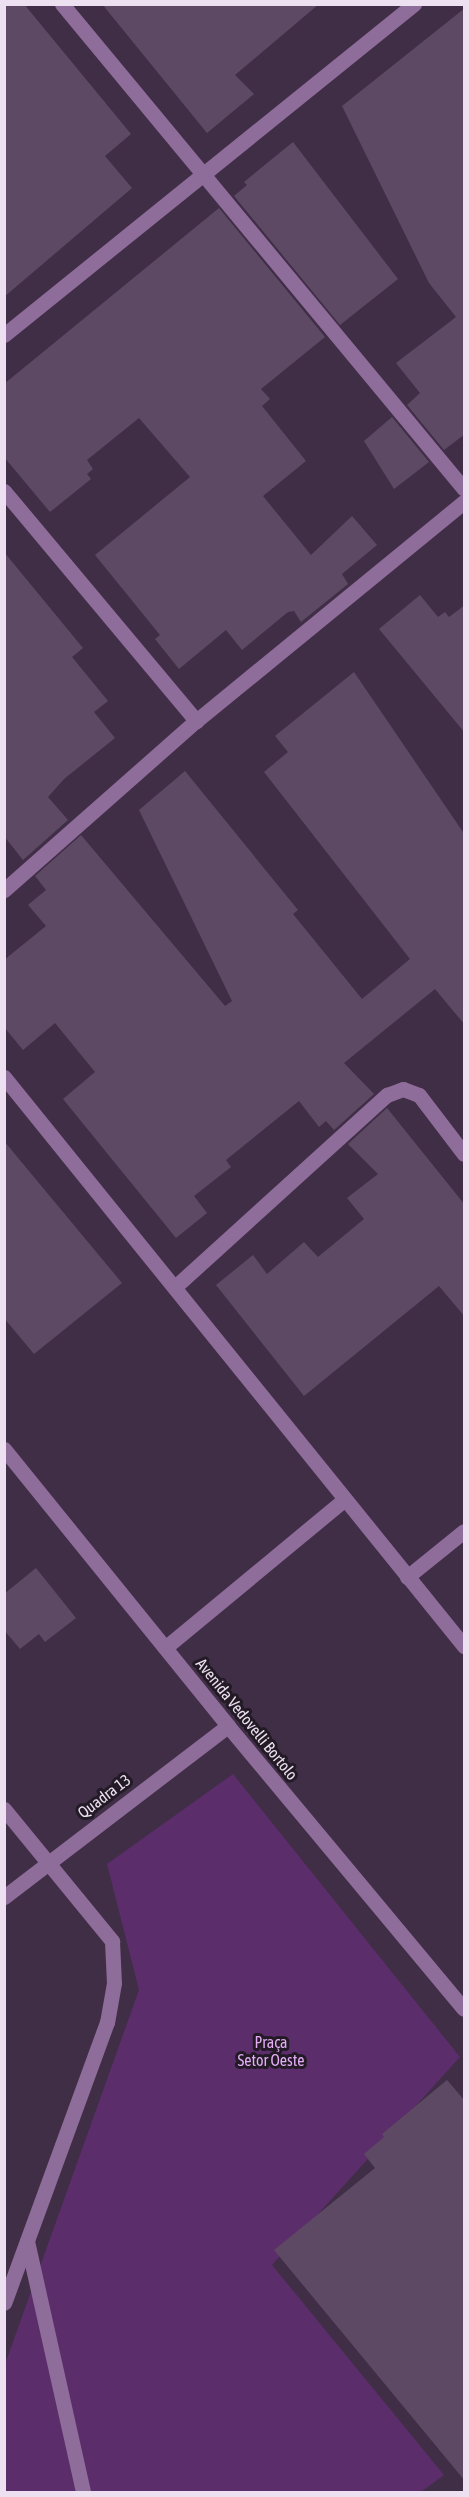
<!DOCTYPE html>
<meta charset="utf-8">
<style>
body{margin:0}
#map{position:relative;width:469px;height:2497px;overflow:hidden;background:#402e47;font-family:"Asap Condensed",sans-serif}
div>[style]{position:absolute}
.green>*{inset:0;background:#5b2d6a}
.building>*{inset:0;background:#5d4964}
.minor>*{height:15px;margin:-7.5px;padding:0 7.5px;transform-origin:7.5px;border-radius:7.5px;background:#8f6d9a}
span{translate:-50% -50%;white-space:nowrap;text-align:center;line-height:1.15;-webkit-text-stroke:6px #221a25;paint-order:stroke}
.street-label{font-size:16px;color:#ede1f1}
.park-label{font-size:16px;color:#e4adf6}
.frame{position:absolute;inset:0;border:6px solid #ede1f1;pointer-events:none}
</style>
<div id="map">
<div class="green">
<div style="clip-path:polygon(233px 1774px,460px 2057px,272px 2265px,444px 2475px,421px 2492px,5px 2492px,4px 2367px,139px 1990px,107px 1864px)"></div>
</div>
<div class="building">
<div style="clip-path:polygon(4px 4px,24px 4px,131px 134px,105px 156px,132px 188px,4px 297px)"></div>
<div style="clip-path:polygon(102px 4px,319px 4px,235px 75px,254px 94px,207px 133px)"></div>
<div style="clip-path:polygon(465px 8px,465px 434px,444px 450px,407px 405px,420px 393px,396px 363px,456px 317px,429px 283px,342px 106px)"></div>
<div style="clip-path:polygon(293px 142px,398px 279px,340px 325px,234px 196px,247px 185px,244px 182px)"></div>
<div style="clip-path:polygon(219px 208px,325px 337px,261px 389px,270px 399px,262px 406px,306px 461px,263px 496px,311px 555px,352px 516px,377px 545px,342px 574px,348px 584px,301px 622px,294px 611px,288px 612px,242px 650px,226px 630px,179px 669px,155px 639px,160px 635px,95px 555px,190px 477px,139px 418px,87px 460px,93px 469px,87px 474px,91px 479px,50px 512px,4px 457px,4px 384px)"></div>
<div style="clip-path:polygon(392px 417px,429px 462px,394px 489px,364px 441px)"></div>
<div style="clip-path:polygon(4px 552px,83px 648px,72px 657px,108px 701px,94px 712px,115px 738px,64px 779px,48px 797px,68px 820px,23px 860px,4px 836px)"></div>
<div style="clip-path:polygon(420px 595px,438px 617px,445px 612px,449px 617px,465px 605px,465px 733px,379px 629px)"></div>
<div style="clip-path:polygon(354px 672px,465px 835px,465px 1025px,435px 989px,344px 1063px,374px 1094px,334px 1130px,326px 1121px,319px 1127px,299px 1101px,226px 1160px,231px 1167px,194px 1196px,207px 1213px,176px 1238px,63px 1099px,95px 1072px,55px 1023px,23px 1050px,4px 1027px,4px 960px,46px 926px,28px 905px,46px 890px,35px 876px,81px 835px,225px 1006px,232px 1001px,139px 810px,185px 771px,298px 910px,293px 914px,362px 999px,410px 959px,264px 772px,288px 752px,275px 736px)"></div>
<div style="clip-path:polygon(387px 1108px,465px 1205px,465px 1317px,439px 1286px,304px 1396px,216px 1285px,253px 1255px,267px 1274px,304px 1242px,318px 1257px,364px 1219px,347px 1198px,378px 1174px,348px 1144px)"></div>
<div style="clip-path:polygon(4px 1141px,122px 1283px,34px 1354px,4px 1318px)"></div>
<div style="clip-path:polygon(36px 1568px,76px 1618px,45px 1642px,39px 1634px,20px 1649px,4px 1630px,4px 1594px)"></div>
<div style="clip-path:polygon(447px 2080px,465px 2101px,465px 2481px,274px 2250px,375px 2168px,364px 2154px,384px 2137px,382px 2134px)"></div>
</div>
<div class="minor">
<div style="left:62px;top:4px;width:630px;rotate:50.35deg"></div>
<div style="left:4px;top:335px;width:527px;rotate:-38.91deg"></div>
<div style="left:4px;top:491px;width:300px;rotate:50.1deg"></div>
<div style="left:4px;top:890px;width:256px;rotate:-41.4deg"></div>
<div style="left:196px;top:721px;width:346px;rotate:-39.3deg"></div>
<div style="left:4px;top:1077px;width:732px;rotate:51.05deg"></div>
<div style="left:176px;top:1286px;width:285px;rotate:-42.2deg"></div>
<div style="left:387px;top:1095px;width:17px;rotate:-21deg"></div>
<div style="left:403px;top:1089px;width:17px;rotate:21deg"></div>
<div style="left:419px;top:1095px;width:74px;rotate:52.7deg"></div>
<div style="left:4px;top:1449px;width:356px;rotate:51deg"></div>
<div style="left:228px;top:1726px;width:368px;rotate:50.2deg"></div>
<div style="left:407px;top:1577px;width:73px;rotate:-38.9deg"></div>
<div style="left:166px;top:1647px;width:231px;rotate:-39.6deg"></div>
<div style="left:4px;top:1809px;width:171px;rotate:50.7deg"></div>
<div style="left:112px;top:1941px;width:42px;rotate:87.3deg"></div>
<div style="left:114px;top:1983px;width:40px;rotate:100deg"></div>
<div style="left:107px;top:2022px;width:299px;rotate:110.1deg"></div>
<div style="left:4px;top:1897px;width:282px;rotate:-37.4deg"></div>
<div style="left:27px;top:2241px;width:257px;rotate:77.4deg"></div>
</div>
<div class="street-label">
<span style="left:247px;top:1719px;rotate:51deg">Avenida Vedovelli Bortolo</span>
<span style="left:104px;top:1796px;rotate:-37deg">Quadra 13</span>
</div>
<div class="park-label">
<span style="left:271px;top:2051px">Praça<br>Setor Oeste</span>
</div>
<div class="frame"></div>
</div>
